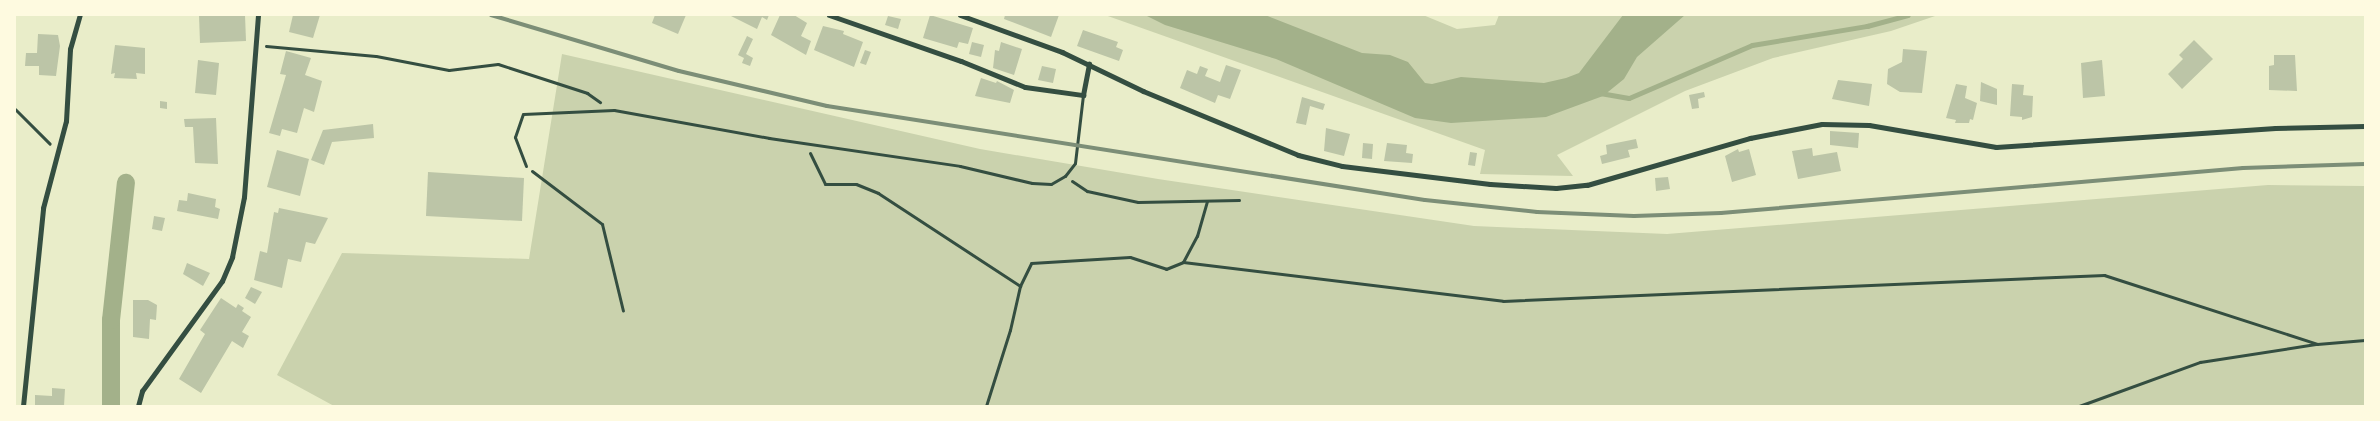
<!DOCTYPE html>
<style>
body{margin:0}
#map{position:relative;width:2380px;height:421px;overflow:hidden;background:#e9edc9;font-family:Lato,sans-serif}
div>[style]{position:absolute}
.green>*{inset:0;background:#cad2ad}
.water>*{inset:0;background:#a3b18a}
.stream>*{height:5px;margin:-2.5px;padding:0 2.5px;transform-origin:2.5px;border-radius:2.5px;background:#a3b18a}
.canal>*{height:18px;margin:-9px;padding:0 9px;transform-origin:9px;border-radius:9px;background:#a3b18a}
.building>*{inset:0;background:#bcc5a7}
.path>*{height:3px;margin:-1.5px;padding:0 1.5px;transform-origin:1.5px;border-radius:1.5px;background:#344e41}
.service>*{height:3px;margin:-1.5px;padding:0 1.5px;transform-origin:1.5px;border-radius:1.5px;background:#344e41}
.minor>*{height:5px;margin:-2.5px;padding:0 2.5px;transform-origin:2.5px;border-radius:2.5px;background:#344e41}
.rail>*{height:4px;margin:-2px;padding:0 2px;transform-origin:2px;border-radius:2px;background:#7c8e77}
span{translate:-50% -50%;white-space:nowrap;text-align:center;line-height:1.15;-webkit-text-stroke:4px #fefae0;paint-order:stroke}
.frame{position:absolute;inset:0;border:16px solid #fefae0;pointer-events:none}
</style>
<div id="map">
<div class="green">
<div style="clip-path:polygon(1105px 15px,1423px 15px,1457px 29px,1495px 25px,1499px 15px,1938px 15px,1891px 31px,1773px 58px,1685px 91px,1557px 155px,1573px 176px,1480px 174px,1485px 150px)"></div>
<div style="clip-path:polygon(562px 54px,980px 149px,1158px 179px,1474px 226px,1667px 234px,2268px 185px,2365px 186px,2365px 406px,334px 406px,277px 375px,342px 253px,529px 259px)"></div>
</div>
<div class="water">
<div style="clip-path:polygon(1145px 15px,1265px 15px,1362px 53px,1390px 55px,1408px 62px,1425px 83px,1432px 84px,1461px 77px,1544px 83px,1566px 78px,1579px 73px,1623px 15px,1685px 15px,1637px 57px,1624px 79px,1603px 96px,1546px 117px,1451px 123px,1415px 118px,1276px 59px,1165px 25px)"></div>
</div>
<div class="stream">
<div style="left:1600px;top:93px;width:29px;rotate:10deg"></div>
<div style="left:1629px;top:98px;width:134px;rotate:-23.3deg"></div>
<div style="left:1752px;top:45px;width:117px;rotate:-9.4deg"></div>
<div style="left:1867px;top:26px;width:42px;rotate:-15deg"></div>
</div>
<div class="canal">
<div style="left:111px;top:406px;width:86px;rotate:-90deg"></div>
<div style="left:111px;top:320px;width:138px;rotate:-83.8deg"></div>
</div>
<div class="building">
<div style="clip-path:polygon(199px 15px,245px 15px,246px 41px,200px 43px)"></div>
<div style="clip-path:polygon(293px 15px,320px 15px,313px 38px,289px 32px)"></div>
<div style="clip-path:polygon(655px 15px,686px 15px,678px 34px,652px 23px)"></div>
<div style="clip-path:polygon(729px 15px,769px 15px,767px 20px,762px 17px,757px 29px)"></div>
<div style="clip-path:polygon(780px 15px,794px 15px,807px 23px,801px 36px,811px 41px,806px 55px,771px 35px)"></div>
<div style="clip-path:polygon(930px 15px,973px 28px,968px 44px,959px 42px,957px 48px,923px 38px)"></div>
<div style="clip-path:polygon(1005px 15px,1059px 15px,1051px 37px,1004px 19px)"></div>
<div style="clip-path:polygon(888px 16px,901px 19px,898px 29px,885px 25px)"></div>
<div style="clip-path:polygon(823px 26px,844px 31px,843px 34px,863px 42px,854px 67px,814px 50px)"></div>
<div style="clip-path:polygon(1083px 30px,1118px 42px,1116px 47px,1123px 50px,1119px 61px,1077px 46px)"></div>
<div style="clip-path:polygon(38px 34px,58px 35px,60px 46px,56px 76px,39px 75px,39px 66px,25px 66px,26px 53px,37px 53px)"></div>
<div style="clip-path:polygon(747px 36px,753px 39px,746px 54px,753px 58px,750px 66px,742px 63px,744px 58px,738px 55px)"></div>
<div style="clip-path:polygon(2194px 40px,2213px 59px,2182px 89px,2168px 74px,2183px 59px,2179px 55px)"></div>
<div style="clip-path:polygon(972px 42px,984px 45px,981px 57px,969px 54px)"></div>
<div style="clip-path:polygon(1001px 42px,1022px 49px,1014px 75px,993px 68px,995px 50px,999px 51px)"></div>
<div style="clip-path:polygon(115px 45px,145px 48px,145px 74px,136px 73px,137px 79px,114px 78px,115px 73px,111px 74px)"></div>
<div style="clip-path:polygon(1903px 49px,1927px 51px,1922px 93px,1900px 92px,1887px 84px,1888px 69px,1902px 62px)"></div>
<div style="clip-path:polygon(865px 50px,871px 52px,866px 65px,860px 63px)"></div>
<div style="clip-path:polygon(286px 51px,311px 58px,305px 75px,322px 81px,314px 112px,304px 108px,297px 133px,282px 129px,280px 136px,269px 133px,286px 75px,280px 74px)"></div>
<div style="clip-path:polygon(2274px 55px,2295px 55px,2297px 91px,2269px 90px,2269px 66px,2274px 65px)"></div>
<div style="clip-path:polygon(198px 60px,219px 63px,216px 95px,195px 93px)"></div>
<div style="clip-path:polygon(2102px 60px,2105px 96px,2083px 98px,2081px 63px)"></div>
<div style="clip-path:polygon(1226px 65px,1241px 70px,1230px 99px,1218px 95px,1215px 103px,1180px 88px,1187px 70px,1197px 74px,1200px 66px,1208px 69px,1205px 76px,1220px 82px)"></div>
<div style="clip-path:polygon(1042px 66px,1056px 69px,1053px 83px,1038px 80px)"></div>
<div style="clip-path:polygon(981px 78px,996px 83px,997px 81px,1014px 90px,1010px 103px,975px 96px)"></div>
<div style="clip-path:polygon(1838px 80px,1872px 84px,1869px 106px,1832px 99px)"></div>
<div style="clip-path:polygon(1981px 82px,1997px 89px,1997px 105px,1980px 101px)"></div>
<div style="clip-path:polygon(1956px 84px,1967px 86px,1965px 98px,1977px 103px,1973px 120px,1970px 119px,1969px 123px,1955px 123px,1956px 120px,1946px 118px)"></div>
<div style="clip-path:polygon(2012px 84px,2024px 85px,2023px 95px,2033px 96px,2032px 117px,2022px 120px,2022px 117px,2010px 116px)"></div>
<div style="clip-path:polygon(1704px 92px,1705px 97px,1698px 99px,1699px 108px,1692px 109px,1689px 95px)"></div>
<div style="clip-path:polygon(1302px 97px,1325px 104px,1323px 110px,1310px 106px,1306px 125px,1296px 123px)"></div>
<div style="clip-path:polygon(160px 101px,167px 102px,167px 109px,160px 108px)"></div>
<div style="clip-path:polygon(216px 118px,218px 164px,195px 163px,193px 127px,185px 127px,184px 119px)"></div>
<div style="clip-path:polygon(373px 124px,374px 138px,332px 142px,324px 165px,311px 160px,323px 130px)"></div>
<div style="clip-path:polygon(1326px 128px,1350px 134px,1344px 156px,1324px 151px)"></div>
<div style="clip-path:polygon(1830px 131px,1859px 133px,1858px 148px,1830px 145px)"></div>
<div style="clip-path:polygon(1636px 139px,1638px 148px,1628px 150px,1630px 157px,1602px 164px,1600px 156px,1607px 154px,1606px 145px)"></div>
<div style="clip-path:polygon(1363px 143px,1373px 144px,1372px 159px,1362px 158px)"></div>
<div style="clip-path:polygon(1387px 143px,1407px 145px,1406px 153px,1413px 154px,1412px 163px,1384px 161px)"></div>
<div style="clip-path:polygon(1812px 148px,1813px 156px,1837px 152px,1841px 171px,1798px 179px,1792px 151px)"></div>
<div style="clip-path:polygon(1738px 149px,1739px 152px,1749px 149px,1756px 175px,1732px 182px,1725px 156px)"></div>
<div style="clip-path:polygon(277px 150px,309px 159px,300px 196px,267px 187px)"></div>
<div style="clip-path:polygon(1470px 152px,1477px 153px,1475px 166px,1468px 165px)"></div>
<div style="clip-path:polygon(428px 172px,524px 178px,522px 221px,426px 216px)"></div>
<div style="clip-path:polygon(1668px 177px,1670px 189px,1656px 191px,1655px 178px)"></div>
<div style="clip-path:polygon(188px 193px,216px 199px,215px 207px,220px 209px,218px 219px,177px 211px,179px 200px,187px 201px)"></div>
<div style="clip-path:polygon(279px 208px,328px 218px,315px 244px,306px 242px,301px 262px,288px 259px,282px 288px,254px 280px,260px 251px,267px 253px,274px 212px,278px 213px)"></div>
<div style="clip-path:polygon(154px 216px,165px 218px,162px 231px,152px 229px)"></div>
<div style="clip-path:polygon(187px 263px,210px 273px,203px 286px,183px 274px)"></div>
<div style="clip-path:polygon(251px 287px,262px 292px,255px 304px,245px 298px)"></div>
<div style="clip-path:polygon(221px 298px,236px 308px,238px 304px,244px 308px,242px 311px,251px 317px,242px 332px,249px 336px,243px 348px,232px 341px,201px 393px,179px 379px,205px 334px,200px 330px)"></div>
<div style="clip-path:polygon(133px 300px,148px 300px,157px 305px,156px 320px,150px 319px,149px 339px,133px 337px)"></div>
<div style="clip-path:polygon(52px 388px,65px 389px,64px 406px,35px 406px,35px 395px,52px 396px)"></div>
</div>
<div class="path">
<div style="left:266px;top:46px;width:110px;rotate:5.2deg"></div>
<div style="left:376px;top:56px;width:74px;rotate:10.9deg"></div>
<div style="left:449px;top:70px;width:49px;rotate:-7deg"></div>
<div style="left:498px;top:64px;width:94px;rotate:18deg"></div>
<div style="left:587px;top:93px;width:16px;rotate:35deg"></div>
<div style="left:15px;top:109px;width:49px;rotate:45deg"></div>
<div style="left:810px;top:153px;width:34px;rotate:64deg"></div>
<div style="left:825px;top:184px;width:31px"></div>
<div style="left:856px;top:184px;width:24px;rotate:22deg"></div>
<div style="left:878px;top:193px;width:170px;rotate:33.2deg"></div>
<div style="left:532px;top:171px;width:88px;rotate:37.1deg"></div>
<div style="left:602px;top:224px;width:89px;rotate:76.4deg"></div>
<div style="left:1072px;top:181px;width:18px;rotate:34deg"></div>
<div style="left:1087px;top:191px;width:52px;rotate:12.2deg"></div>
<div style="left:1138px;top:202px;width:101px;rotate:-1.1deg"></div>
<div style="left:1183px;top:262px;width:30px;rotate:-62deg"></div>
<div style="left:1197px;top:236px;width:36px;rotate:-74deg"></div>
<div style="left:986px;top:406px;width:80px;rotate:-72.5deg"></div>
<div style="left:1010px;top:330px;width:45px;rotate:-77.2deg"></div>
<div style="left:1020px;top:286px;width:25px;rotate:-64deg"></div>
<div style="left:1031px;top:263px;width:99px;rotate:-3.5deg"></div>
<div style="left:1130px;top:257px;width:38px;rotate:18deg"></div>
<div style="left:1166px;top:269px;width:18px;rotate:-22deg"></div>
<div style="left:1183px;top:262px;width:322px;rotate:6.9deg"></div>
<div style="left:1503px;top:301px;width:602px;rotate:-2.48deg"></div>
<div style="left:2104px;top:275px;width:224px;rotate:17.9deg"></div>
<div style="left:2317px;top:344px;width:48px;rotate:-4.8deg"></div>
<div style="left:2079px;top:406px;width:129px;rotate:-20deg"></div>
<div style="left:2200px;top:362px;width:117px;rotate:-8.8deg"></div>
</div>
<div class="service">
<div style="left:526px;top:166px;width:31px;rotate:-111deg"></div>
<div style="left:515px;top:137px;width:24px;rotate:-71deg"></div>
<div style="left:523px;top:114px;width:91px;rotate:-2.5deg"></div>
<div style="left:614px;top:110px;width:158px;rotate:10.2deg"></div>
<div style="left:769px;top:138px;width:193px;rotate:8.3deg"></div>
<div style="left:960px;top:166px;width:74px;rotate:13.3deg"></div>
<div style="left:1032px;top:183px;width:19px;rotate:3deg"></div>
<div style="left:1051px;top:184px;width:16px;rotate:-30deg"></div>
<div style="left:1065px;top:176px;width:16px;rotate:-52deg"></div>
<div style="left:1075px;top:163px;width:68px;rotate:-83.3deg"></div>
</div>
<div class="minor">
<div style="left:829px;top:15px;width:140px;rotate:19.2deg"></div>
<div style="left:961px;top:61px;width:69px;rotate:22.1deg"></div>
<div style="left:1025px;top:87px;width:59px;rotate:7.9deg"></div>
<div style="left:1083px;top:95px;width:32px;rotate:-79deg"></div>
<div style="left:960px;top:15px;width:109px;rotate:19.9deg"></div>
<div style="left:1062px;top:52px;width:90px;rotate:25.7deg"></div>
<div style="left:1143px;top:91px;width:168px;rotate:22.4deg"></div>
<div style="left:1298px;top:155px;width:45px;rotate:14deg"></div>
<div style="left:1342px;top:166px;width:149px;rotate:6.9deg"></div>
<div style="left:1490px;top:184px;width:66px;rotate:3.5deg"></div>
<div style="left:1556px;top:188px;width:31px;rotate:-6deg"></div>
<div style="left:1587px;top:185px;width:170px;rotate:-16.1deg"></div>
<div style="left:1750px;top:138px;width:73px;rotate:-11deg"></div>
<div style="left:1822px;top:124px;width:47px;rotate:1.2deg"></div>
<div style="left:1869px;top:125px;width:129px;rotate:9.8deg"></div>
<div style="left:1996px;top:147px;width:280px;rotate:-3.9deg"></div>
<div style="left:2275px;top:128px;width:90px;rotate:-1.3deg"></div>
<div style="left:23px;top:406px;width:199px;rotate:-84.2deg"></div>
<div style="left:43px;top:208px;width:90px;rotate:-75.2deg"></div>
<div style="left:66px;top:121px;width:72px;rotate:-86.8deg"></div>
<div style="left:70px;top:49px;width:35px;rotate:-74deg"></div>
<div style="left:138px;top:406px;width:16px;rotate:-75deg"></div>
<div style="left:142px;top:391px;width:136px;rotate:-54deg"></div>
<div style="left:222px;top:281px;width:26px;rotate:-67deg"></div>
<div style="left:232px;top:257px;width:61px;rotate:-78.7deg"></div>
<div style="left:244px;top:197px;width:183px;rotate:-85.6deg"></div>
</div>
<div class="rail">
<div style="left:491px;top:15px;width:196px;rotate:16.6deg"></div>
<div style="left:679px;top:71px;width:152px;rotate:13.3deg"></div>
<div style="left:827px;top:106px;width:605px;rotate:8.93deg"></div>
<div style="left:1425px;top:200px;width:113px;rotate:6.1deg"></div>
<div style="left:1537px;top:212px;width:97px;rotate:2.4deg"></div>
<div style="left:1634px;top:216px;width:87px;rotate:-2deg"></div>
<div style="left:1721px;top:213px;width:524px;rotate:-4.93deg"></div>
<div style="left:2243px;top:168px;width:122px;rotate:-1.9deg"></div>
</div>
<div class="frame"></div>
</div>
